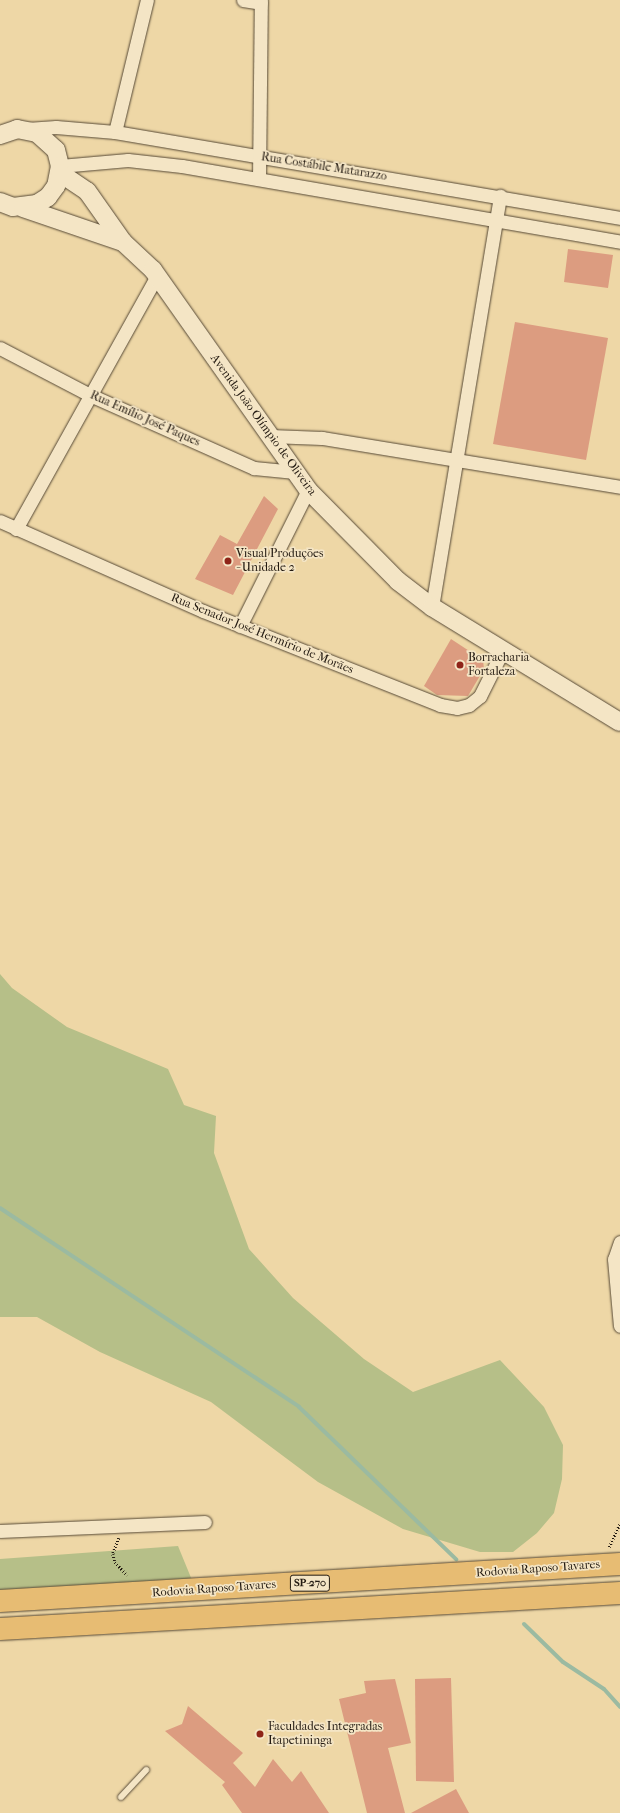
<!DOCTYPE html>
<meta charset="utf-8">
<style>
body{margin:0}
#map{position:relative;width:620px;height:1813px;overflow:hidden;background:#eed7a6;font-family:"IM FELL French Canon",serif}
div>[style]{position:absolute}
.green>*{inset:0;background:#b6bf88}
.stream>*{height:4px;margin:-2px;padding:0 2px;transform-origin:2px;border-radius:2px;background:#9bbaa1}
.building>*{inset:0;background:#dc9c80}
.path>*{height:2.5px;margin-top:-1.25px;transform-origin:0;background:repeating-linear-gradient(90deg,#231a11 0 1px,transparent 0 3px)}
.roads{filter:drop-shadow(0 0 1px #564936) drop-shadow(0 0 1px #564936)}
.service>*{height:6px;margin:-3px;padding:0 3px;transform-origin:3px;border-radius:3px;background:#f4e5c5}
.minor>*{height:13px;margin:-6.5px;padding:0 6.5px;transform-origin:6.5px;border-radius:6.5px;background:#f4e5c5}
.secondary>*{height:18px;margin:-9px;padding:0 9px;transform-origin:9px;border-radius:9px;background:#f4e5c5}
.motorway>*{height:22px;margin:-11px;padding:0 11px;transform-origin:11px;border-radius:11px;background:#e7bc73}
.dots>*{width:11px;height:11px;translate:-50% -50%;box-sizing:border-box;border:2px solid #f4e5c5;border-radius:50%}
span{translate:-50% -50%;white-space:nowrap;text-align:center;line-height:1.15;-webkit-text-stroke:3.5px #f4e5c5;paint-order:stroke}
.shield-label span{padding:1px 3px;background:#f4e5c5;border:1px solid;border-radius:3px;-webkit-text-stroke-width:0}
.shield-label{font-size:11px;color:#231a11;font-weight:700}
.street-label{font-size:12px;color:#231a11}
.poi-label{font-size:12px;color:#231a11}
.left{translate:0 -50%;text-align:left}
</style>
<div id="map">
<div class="green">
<div style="clip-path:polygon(0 974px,12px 988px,67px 1027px,168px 1069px,184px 1105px,216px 1116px,214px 1153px,249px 1249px,293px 1298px,364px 1359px,413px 1392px,500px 1360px,544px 1407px,563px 1445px,562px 1479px,554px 1513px,537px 1533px,513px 1552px,480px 1552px,403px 1529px,318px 1482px,211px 1402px,100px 1352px,37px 1317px,0 1317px)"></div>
<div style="clip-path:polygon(178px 1546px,194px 1585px,0 1594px,0 1559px)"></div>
</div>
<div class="stream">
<div style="left:0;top:1208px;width:359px;rotate:33.6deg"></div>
<div style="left:299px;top:1407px;width:219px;rotate:44.1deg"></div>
<div style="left:524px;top:1624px;width:54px;rotate:44.3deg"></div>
<div style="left:563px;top:1662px;width:49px;rotate:33.4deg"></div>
<div style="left:604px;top:1689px;width:24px;rotate:48deg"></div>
</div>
<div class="building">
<div style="clip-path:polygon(568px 249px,613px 255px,608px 288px,564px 282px)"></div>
<div style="clip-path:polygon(515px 322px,608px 338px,586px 460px,493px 444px)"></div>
<div style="clip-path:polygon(264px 496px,278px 509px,233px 595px,195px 579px,220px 535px,237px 544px)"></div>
<div style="clip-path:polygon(451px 639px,483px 660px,484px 669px,468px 696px,437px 695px,424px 686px)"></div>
<div style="clip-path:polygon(451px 1678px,454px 1782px,416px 1781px,415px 1679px)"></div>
<div style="clip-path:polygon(395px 1679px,411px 1743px,388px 1748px,405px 1813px,367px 1813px,339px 1699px,366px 1693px,364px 1681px)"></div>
<div style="clip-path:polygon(188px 1706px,243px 1753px,233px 1763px,255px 1787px,273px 1759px,292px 1782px,301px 1771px,329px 1813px,242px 1813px,222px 1785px,225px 1782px,165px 1731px,182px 1724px)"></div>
<div style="clip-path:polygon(456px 1789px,469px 1813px,411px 1813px)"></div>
</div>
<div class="path">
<div style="left:119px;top:1538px;width:17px;rotate:111deg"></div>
<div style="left:113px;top:1554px;width:8px;rotate:76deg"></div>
<div style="left:115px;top:1562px;width:18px;rotate:47deg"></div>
<div style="left:609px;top:1547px;width:26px;rotate:-65deg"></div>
</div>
<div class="roads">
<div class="service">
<div style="left:121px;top:1797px;width:37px;rotate:-47deg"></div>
</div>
<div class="minor">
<div style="left:243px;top:0;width:18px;rotate:9deg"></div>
<div style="left:27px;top:129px;width:29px;rotate:-4deg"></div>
<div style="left:56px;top:127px;width:59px;rotate:4.8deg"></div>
<div style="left:115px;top:132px;width:512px;rotate:9.66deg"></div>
<div style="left:115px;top:132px;width:136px;rotate:-76.4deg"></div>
<div style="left:60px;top:166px;width:68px;rotate:-5deg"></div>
<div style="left:128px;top:160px;width:54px;rotate:6.3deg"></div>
<div style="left:182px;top:166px;width:445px;rotate:9.8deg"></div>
<div style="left:259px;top:179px;width:179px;rotate:-89.4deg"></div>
<div style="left:0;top:348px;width:102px;rotate:27.6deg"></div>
<div style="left:90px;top:395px;width:180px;rotate:24deg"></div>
<div style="left:254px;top:468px;width:41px;rotate:5.6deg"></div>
<div style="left:270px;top:436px;width:52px;rotate:2.2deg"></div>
<div style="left:322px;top:438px;width:302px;rotate:9.3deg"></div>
<div style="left:0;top:521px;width:222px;rotate:23.9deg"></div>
<div style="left:203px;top:611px;width:255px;rotate:21.6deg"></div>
<div style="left:440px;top:705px;width:17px;rotate:10deg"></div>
<div style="left:457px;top:708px;width:12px;rotate:-14deg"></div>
<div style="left:469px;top:705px;width:14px;rotate:-39deg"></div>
<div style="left:480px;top:696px;width:51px;rotate:-63.4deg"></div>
<div style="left:16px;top:529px;width:288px;rotate:-60.9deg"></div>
<div style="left:432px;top:607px;width:417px;rotate:-80.6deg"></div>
<div style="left:240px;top:626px;width:152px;rotate:-63.4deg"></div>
<div style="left:620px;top:1242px;width:18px;rotate:109deg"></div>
<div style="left:614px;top:1259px;width:67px;rotate:84.9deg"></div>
<div style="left:0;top:1531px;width:205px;rotate:-2.5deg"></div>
</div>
<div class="secondary">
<div style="left:0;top:135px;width:18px;rotate:-19deg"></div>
<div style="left:17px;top:129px;width:20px;rotate:11deg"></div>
<div style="left:37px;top:133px;width:25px;rotate:42deg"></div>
<div style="left:56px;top:150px;width:16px;rotate:76deg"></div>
<div style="left:60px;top:166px;width:20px;rotate:101deg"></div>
<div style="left:56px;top:186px;width:14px;rotate:126deg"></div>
<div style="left:48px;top:197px;width:13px;rotate:148deg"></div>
<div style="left:37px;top:204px;width:24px;rotate:173deg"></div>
<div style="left:13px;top:207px;width:14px;rotate:-159deg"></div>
<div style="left:60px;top:173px;width:32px;rotate:34deg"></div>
<div style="left:87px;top:191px;width:62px;rotate:54.8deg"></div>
<div style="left:123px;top:242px;width:41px;rotate:43deg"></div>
<div style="left:153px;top:270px;width:269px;rotate:54.8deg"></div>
<div style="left:308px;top:490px;width:128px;rotate:45.3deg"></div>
<div style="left:398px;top:581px;width:43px;rotate:37.4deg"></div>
<div style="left:432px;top:607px;width:220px;rotate:31.5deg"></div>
<div style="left:23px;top:208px;width:106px;rotate:18.8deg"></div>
</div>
<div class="motorway">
<div style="left:0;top:1601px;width:621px;rotate:-3.42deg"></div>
<div style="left:0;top:1629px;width:621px;rotate:-3.32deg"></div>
</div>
</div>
<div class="dots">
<div style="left:228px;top:561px;background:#8f2418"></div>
<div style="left:460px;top:665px;background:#8f2418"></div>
<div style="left:260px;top:1734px;background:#8f2418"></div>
</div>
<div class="shield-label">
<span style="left:310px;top:1583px">SP-270</span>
</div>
<div class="street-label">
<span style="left:324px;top:167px;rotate:9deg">Rua Costábile Matarazzo</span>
<span style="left:145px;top:419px;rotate:24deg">Rua Emílio José Paques</span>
<span style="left:263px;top:425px;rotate:54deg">Avenida João Olímpio de Oliveira</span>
<span style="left:262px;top:634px;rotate:22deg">Rua Senador José Hermírio de Morães</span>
<span style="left:538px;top:1569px;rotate:-4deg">Rodovia Raposo Tavares</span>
<span style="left:214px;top:1589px;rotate:-4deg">Rodovia Raposo Tavares</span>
</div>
<div class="poi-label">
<span class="left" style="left:236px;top:561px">Visual Produções<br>- Unidade 2</span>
<span class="left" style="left:468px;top:665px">Borracharia<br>Fortaleza</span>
<span class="left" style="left:268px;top:1734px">Faculdades Integradas<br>Itapetininga</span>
</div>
</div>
